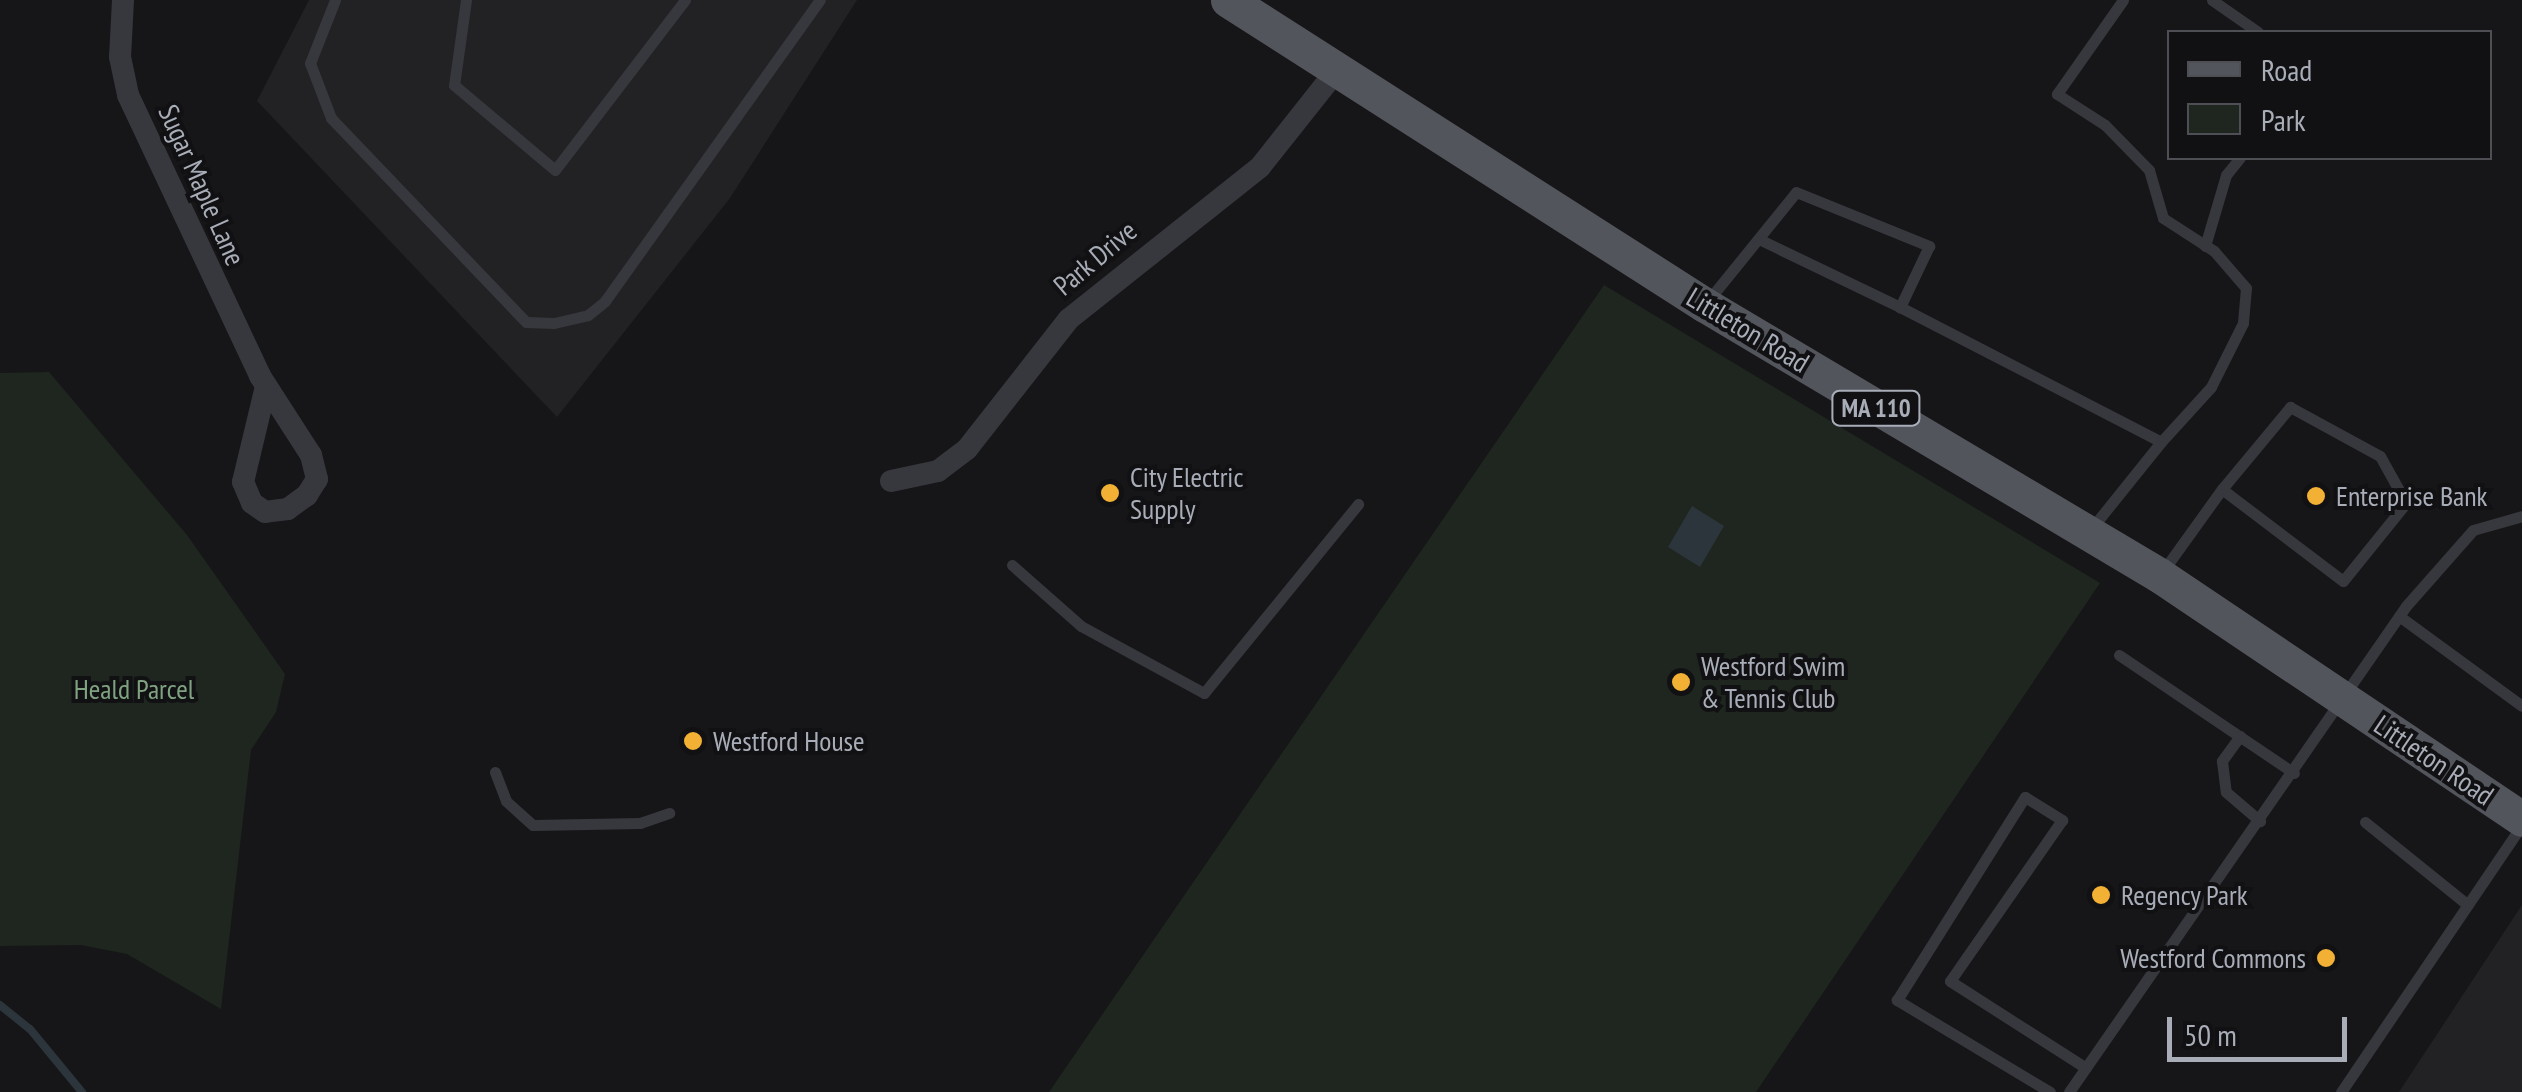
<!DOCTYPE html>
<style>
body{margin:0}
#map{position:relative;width:2522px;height:1092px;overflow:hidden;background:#161618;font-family:"PT Sans Narrow",sans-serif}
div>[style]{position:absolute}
.built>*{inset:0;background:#222225}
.green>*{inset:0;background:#1e261f}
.water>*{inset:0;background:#2c353c}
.stream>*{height:8px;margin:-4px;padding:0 4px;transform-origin:4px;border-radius:4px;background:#2c353c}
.lane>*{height:11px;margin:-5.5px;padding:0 5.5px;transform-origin:5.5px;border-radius:5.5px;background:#37383d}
.street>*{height:22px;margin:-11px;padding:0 11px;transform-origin:11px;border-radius:11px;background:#37383d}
.primary>*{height:35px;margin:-17.5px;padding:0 17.5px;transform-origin:17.5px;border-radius:17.5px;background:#53555c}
.dots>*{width:28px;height:28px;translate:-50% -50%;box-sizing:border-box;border:5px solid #111113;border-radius:50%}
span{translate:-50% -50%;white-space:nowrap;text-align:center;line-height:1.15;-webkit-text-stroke:8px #111113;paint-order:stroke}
.shield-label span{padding:2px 8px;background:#111113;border:2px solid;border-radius:8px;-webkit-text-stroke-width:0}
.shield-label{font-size:25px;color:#a8adb8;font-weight:700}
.street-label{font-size:28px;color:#a8adb8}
.poi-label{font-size:28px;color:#a8adb8}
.left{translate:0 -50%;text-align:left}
.right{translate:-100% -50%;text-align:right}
.park-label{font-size:28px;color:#7fa381}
.legend{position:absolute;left:2167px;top:30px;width:325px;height:130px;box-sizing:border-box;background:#111113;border:2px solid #4d4f55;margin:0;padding:12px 18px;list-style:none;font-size:30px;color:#a8adb8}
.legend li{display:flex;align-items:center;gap:20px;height:50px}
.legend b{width:50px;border:2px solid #4d4f55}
.scale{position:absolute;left:2167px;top:1017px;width:180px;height:45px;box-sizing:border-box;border:5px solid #a8adb8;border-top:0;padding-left:12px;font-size:30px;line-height:35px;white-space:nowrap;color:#a8adb8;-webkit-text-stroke:8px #111113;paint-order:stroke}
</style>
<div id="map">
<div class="built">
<div style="clip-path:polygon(309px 0,857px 0,730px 198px,557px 417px,257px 101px)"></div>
<div style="clip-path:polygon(2522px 905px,2522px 1092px,2399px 1092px)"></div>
</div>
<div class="green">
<div style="clip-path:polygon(1604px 285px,2100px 583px,1756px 1092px,1049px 1092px)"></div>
<div style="clip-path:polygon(49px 372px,187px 535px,285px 674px,276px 712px,251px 750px,221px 1009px,127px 954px,81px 945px,0 946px,0 373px)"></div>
</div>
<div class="water">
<div style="clip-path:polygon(1692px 506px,1724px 526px,1700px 567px,1668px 547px)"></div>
</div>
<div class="stream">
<div style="left:0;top:1005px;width:38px;rotate:39deg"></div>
<div style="left:30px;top:1029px;width:82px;rotate:50.5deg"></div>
</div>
<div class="lane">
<div style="left:335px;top:0;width:68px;rotate:111.6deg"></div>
<div style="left:310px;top:63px;width:59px;rotate:69.1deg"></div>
<div style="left:331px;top:118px;width:282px;rotate:46.3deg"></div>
<div style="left:526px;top:322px;width:28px;rotate:2deg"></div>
<div style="left:554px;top:323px;width:35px;rotate:-13deg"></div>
<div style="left:588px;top:315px;width:22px;rotate:-39deg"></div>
<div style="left:605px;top:301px;width:370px;rotate:-54.5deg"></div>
<div style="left:466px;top:0;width:86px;rotate:98deg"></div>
<div style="left:454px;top:85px;width:132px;rotate:40.1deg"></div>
<div style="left:555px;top:170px;width:214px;rotate:-52.6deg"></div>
<div style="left:2123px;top:0;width:115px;rotate:125.1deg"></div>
<div style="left:2057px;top:94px;width:57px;rotate:32.9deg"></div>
<div style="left:2105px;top:125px;width:63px;rotate:45.6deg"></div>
<div style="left:2149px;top:170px;width:50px;rotate:73.7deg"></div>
<div style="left:2163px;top:218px;width:61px;rotate:32.9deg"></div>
<div style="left:2214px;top:251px;width:49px;rotate:49.1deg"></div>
<div style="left:2246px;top:288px;width:35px;rotate:95deg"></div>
<div style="left:2243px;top:323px;width:72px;rotate:116.6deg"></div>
<div style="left:2211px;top:387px;width:74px;rotate:132.3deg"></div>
<div style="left:2212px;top:0;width:56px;rotate:34.8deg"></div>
<div style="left:2205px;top:246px;width:74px;rotate:-73.5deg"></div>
<div style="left:2226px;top:175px;width:22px;rotate:-51deg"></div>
<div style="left:1707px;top:302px;width:141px;rotate:-51deg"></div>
<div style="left:1796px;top:192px;width:144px;rotate:22.1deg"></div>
<div style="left:1929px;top:246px;width:68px;rotate:115.4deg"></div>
<div style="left:1900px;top:307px;width:157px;rotate:-154.3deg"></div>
<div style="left:1900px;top:307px;width:294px;rotate:27.3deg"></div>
<div style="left:2161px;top:442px;width:112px;rotate:128.8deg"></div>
<div style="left:1012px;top:565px;width:92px;rotate:41.5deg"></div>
<div style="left:1081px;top:626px;width:140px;rotate:28.6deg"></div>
<div style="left:1204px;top:693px;width:244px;rotate:-50.8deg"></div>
<div style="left:2163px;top:571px;width:101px;rotate:-54.3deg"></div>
<div style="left:2222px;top:489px;width:107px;rotate:-50.3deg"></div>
<div style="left:2290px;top:407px;width:102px;rotate:28.6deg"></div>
<div style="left:2380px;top:456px;width:54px;rotate:61deg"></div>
<div style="left:2406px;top:503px;width:100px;rotate:128.9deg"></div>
<div style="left:2343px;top:581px;width:152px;rotate:-142.8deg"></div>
<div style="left:2399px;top:616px;width:152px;rotate:36.2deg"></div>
<div style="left:2119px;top:655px;width:211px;rotate:34deg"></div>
<div style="left:2240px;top:736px;width:31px;rotate:126deg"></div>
<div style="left:2222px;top:761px;width:31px;rotate:83deg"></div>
<div style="left:2226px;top:792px;width:45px;rotate:40.5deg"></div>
<div style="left:495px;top:772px;width:31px;rotate:69deg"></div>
<div style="left:506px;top:801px;width:36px;rotate:42deg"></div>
<div style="left:533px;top:825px;width:107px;rotate:-1.1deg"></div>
<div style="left:640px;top:823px;width:31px;rotate:-19deg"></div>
<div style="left:2365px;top:822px;width:132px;rotate:38.9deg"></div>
<div style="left:2050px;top:1092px;width:179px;rotate:-149deg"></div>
<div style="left:1897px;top:1000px;width:240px;rotate:-57.8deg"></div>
<div style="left:2025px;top:797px;width:44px;rotate:31.9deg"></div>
<div style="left:2062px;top:820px;width:196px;rotate:124.8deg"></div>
<div style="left:1950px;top:981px;width:161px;rotate:32.6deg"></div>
<div style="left:2069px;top:1092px;width:591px;rotate:-55.26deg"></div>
<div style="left:2406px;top:606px;width:101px;rotate:-48.6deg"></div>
<div style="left:2473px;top:530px;width:51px;rotate:-15.9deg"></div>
<div style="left:2341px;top:1092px;width:323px;rotate:-55.9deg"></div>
</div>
<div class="street">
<div style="left:123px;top:0;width:57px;rotate:93deg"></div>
<div style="left:120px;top:57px;width:39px;rotate:78deg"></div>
<div style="left:128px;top:95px;width:310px;rotate:64.8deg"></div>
<div style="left:260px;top:376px;width:94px;rotate:57.2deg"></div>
<div style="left:311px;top:455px;width:25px;rotate:76deg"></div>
<div style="left:317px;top:479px;width:19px;rotate:122deg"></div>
<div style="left:307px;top:495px;width:24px;rotate:144deg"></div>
<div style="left:288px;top:509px;width:23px;rotate:173deg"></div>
<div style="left:265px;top:512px;width:16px;rotate:-145deg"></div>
<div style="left:252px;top:503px;width:23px;rotate:-113deg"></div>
<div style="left:243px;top:482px;width:99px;rotate:-76.5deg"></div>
<div style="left:891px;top:481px;width:48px;rotate:-12deg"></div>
<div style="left:938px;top:471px;width:36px;rotate:-37deg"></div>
<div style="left:967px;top:449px;width:165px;rotate:-51.9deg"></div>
<div style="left:1069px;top:319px;width:244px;rotate:-38.5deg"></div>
<div style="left:1260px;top:167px;width:124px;rotate:-51.6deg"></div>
</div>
<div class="primary">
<div style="left:1228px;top:0;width:566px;rotate:32.6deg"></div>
<div style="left:1705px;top:305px;width:528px;rotate:30.74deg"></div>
<div style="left:2159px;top:575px;width:437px;rotate:33.9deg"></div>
</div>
<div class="dots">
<div style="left:1110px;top:493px;background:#f2b134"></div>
<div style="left:2316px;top:496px;background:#f2b134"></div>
<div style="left:1681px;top:682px;background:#f2b134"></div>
<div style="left:693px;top:741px;background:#f2b134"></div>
<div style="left:2101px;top:895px;background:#f2b134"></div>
<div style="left:2326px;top:958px;background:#f2b134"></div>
</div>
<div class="shield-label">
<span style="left:1876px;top:408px">MA 110</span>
</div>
<div class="street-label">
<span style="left:202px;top:185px;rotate:66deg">Sugar Maple Lane</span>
<span style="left:1095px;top:258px;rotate:-40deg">Park Drive</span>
<span style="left:1748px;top:330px;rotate:31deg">Littleton Road</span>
<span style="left:2434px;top:760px;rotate:34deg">Littleton Road</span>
</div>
<div class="poi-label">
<span class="left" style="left:1130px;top:493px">City Electric<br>Supply</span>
<span class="left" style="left:2336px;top:496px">Enterprise Bank</span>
<span class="left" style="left:1701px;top:682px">Westford Swim<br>&amp; Tennis Club</span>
<span class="left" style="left:713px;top:741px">Westford House</span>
<span class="left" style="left:2121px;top:895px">Regency Park</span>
<span class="right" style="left:2306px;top:958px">Westford Commons</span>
</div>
<div class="park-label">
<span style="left:134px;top:689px">Heald Parcel</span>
</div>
<ul class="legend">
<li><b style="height:12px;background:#53555c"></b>Road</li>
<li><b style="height:28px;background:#1e261f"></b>Park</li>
</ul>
<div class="scale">50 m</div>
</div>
